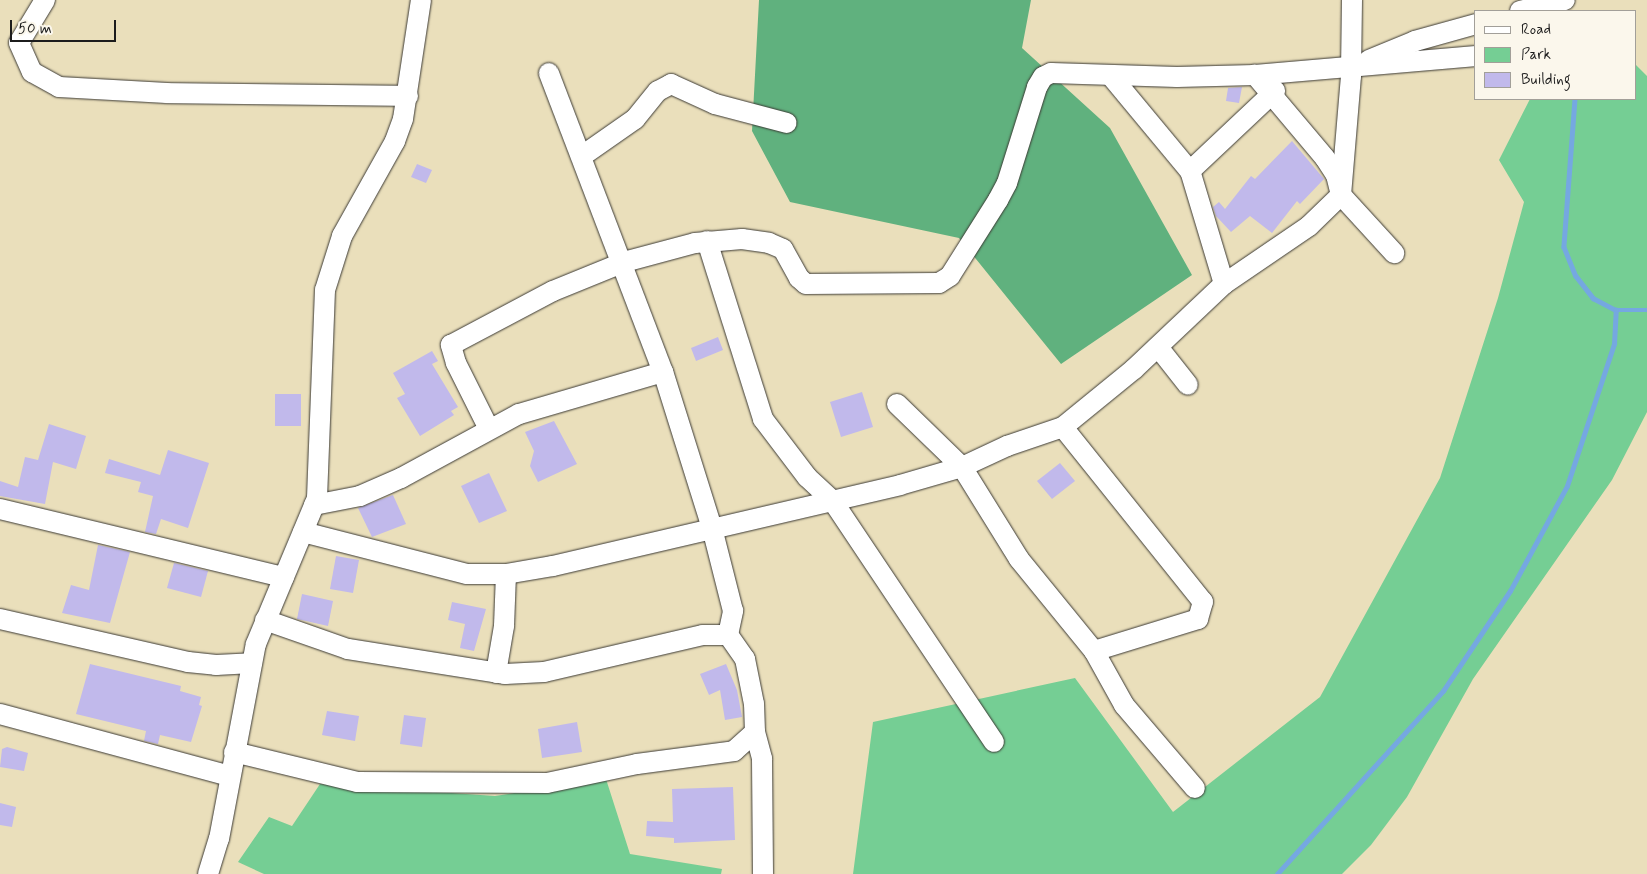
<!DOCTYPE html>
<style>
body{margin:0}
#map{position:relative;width:1647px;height:874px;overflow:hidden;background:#eadfbb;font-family:Mynerve,sans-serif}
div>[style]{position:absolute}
.green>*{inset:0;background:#75ce94}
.forest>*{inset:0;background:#60b17e}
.stream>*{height:4.5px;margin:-2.25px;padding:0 2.25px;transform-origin:2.25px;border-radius:2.25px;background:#75a8e1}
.building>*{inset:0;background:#c1b9eb}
.roads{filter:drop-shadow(0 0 1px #3b3934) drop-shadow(0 0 1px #3b3934)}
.minor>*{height:20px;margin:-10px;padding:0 10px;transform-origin:10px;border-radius:10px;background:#fff}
span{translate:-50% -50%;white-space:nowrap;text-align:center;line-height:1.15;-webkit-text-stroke:5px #fbf7ec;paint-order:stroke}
.legend{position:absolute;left:1474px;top:10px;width:162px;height:90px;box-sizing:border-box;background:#fbf7ec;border:1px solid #a29f99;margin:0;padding:6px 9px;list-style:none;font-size:15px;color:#1c1c1c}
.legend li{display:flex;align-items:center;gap:10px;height:25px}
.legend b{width:25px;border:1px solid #a29f99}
.scale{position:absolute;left:10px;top:20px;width:106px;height:22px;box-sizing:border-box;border:2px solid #1c1c1c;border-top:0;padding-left:6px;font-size:15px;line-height:18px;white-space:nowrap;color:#1c1c1c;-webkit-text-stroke:4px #fbf7ec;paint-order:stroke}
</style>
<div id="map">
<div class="green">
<div style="clip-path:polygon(1636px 65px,1647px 76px,1647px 412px,1612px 480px,1473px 679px,1407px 797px,1371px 845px,1342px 874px,853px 874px,873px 722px,1075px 678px,1173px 812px,1320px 697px,1440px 478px,1498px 298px,1524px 202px,1499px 160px,1530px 99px,1636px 99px)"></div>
<div style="clip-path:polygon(606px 779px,630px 854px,722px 869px,721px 874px,264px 874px,238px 862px,269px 817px,292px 826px,320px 784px,495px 796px)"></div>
</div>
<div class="forest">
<div style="clip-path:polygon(759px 0,1031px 0,1022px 48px,1110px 128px,1192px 275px,1061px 364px,959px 238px,790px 202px,752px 131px)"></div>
</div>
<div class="stream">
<div style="left:1575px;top:99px;width:148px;rotate:94.3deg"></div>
<div style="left:1564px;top:247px;width:31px;rotate:68deg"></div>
<div style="left:1576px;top:276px;width:28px;rotate:52deg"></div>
<div style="left:1593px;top:298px;width:26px;rotate:28deg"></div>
<div style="left:1616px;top:310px;width:31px"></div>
<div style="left:1277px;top:874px;width:247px;rotate:-47.8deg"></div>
<div style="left:1443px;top:691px;width:120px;rotate:-56.2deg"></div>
<div style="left:1510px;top:591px;width:119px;rotate:-61.5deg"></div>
<div style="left:1567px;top:486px;width:150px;rotate:-71.7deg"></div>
<div style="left:1614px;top:344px;width:34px;rotate:-87deg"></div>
</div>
<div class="building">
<div style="clip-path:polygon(1242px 87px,1239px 103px,1226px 101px,1228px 88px)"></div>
<div style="clip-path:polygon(1292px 141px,1324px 179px,1300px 204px,1297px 201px,1272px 233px,1250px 216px,1231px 232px,1216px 216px,1213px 207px,1219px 202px,1225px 209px,1251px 176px,1255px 179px)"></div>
<div style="clip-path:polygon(417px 164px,432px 170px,426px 183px,411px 177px)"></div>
<div style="clip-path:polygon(718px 337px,723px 350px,696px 361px,691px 348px)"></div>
<div style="clip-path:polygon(432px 351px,438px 361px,432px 364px,458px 407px,451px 411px,454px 415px,420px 436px,397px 398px,405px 394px,393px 373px)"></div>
<div style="clip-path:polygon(862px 392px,873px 427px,841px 437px,830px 402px)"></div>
<div style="clip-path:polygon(275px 394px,301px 394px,301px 426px,275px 426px)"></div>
<div style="clip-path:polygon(554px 421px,577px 464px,538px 482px,530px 466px,534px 451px,525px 432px)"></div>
<div style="clip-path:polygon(49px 424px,86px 436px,76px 469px,53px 462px,45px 504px,0 496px,0 481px,18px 487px,25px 457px,38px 460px)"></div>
<div style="clip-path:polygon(168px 450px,209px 463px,188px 528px,161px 519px,156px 534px,145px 532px,153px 496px,138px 492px,141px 482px,105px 473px,109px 459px,160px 475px)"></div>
<div style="clip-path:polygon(1060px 463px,1075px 481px,1052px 499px,1037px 481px)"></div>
<div style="clip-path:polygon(489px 473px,507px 511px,479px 523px,461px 486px)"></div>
<div style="clip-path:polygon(393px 495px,406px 524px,372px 537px,358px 508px)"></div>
<div style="clip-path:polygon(98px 545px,130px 552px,110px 623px,62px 613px,71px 585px,89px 590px)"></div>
<div style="clip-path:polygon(336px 556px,359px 560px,353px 593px,330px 589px)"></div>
<div style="clip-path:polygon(174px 563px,208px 571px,201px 597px,167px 588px)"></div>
<div style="clip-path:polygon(302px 594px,333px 601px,328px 626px,297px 619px)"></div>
<div style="clip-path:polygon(452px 602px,486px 609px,474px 651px,460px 648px,465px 624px,448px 620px)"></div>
<div style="clip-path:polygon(90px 664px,181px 686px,180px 691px,201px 697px,199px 705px,202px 706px,191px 742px,160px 735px,158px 744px,149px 742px,144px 741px,146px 731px,76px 714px)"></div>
<div style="clip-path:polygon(726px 664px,737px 690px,742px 717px,725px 720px,720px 690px,709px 695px,700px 674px)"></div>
<div style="clip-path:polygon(327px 711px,359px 716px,355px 741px,322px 735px)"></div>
<div style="clip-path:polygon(404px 715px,426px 718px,422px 747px,400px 744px)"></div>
<div style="clip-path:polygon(577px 722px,582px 752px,542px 758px,538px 729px)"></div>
<div style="clip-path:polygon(7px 747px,28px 753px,24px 771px,0 767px,2px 749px)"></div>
<div style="clip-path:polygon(733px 787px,735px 840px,674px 843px,674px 838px,646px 836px,647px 821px,673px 822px,672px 789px)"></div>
<div style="clip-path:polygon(0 803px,16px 807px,12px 827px,0 825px)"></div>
</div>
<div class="roads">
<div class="minor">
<div style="left:45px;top:0;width:50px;rotate:121.2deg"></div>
<div style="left:19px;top:43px;width:32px;rotate:66deg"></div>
<div style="left:32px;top:72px;width:31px;rotate:29deg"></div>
<div style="left:59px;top:87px;width:108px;rotate:3.2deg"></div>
<div style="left:167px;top:93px;width:241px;rotate:0.7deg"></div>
<div style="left:1352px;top:0;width:76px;rotate:90.8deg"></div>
<div style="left:1351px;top:76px;width:119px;rotate:94.8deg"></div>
<div style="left:1341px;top:195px;width:79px;rotate:47.6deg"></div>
<div style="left:1520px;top:11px;width:46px;rotate:-13.7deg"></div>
<div style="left:1369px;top:60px;width:50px;rotate:-22.4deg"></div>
<div style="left:1415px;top:41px;width:63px;rotate:-15.6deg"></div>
<div style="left:1111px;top:76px;width:124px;rotate:50.3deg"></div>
<div style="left:582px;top:156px;width:65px;rotate:-34.9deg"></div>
<div style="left:635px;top:119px;width:36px;rotate:-51deg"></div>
<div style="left:658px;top:91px;width:15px;rotate:-28deg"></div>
<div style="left:671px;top:84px;width:48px;rotate:24.4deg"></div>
<div style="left:715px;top:104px;width:74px;rotate:14.8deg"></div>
<div style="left:707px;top:241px;width:187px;rotate:72.5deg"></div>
<div style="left:763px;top:419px;width:73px;rotate:52.8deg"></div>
<div style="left:807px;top:477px;width:34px;rotate:43deg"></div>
<div style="left:832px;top:500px;width:291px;rotate:56.2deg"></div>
<div style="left:1224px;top:284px;width:118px;rotate:-106.7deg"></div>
<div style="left:1190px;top:171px;width:117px;rotate:-43.3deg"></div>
<div style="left:1158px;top:347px;width:48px;rotate:51.7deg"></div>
<div style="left:897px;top:404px;width:91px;rotate:44.1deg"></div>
<div style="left:962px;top:467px;width:108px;rotate:58.2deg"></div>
<div style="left:1019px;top:559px;width:119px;rotate:50.8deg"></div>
<div style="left:1094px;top:651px;width:109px;rotate:-17.1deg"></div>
<div style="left:1198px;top:619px;width:18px;rotate:-74deg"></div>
<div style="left:1203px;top:602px;width:224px;rotate:-128.7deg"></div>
<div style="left:489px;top:429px;width:74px;rotate:-116.6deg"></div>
<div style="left:456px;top:363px;width:19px;rotate:-106deg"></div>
<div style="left:451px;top:345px;width:115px;rotate:-27.9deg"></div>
<div style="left:553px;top:291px;width:77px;rotate:-22.2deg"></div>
<div style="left:624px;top:262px;width:73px;rotate:-15deg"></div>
<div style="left:695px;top:243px;width:47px;rotate:-4.9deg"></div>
<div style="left:742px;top:239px;width:27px;rotate:8deg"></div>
<div style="left:769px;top:243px;width:15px;rotate:23deg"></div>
<div style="left:783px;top:249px;width:33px;rotate:61deg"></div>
<div style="left:799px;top:278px;width:9px;rotate:41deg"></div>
<div style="left:806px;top:284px;width:133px;rotate:-0.4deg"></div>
<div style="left:939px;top:283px;width:13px;rotate:-32deg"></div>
<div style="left:950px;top:276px;width:90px;rotate:-57.7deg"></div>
<div style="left:998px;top:200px;width:19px;rotate:-62deg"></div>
<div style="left:1007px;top:183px;width:101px;rotate:-72.6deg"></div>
<div style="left:1037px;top:87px;width:12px;rotate:-59deg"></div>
<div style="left:1043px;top:77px;width:9px;rotate:-27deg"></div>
<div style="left:1051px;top:73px;width:126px;rotate:1.8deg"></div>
<div style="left:1177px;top:77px;width:78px;rotate:-1.5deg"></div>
<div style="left:1255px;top:75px;width:222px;rotate:-4.9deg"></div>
<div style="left:314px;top:505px;width:47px;rotate:-11.1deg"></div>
<div style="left:360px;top:496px;width:45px;rotate:-23.7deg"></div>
<div style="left:401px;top:478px;width:134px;rotate:-28.5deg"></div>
<div style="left:519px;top:414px;width:150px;rotate:-16.3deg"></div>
<div style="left:0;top:509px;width:292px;rotate:13.5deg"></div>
<div style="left:303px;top:532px;width:169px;rotate:14.4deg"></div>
<div style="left:467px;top:574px;width:39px"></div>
<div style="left:506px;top:574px;width:48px;rotate:-9.7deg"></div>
<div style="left:553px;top:566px;width:356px;rotate:-13.1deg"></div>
<div style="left:900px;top:485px;width:65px;rotate:-16.2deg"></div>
<div style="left:962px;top:467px;width:50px;rotate:-25deg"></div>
<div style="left:1007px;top:446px;width:59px;rotate:-18.7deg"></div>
<div style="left:1063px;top:427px;width:92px;rotate:-39.2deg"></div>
<div style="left:1134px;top:369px;width:124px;rotate:-43.4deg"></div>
<div style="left:1224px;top:284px;width:103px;rotate:-34.3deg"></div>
<div style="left:1309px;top:226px;width:45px;rotate:-44.1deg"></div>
<div style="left:1341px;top:195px;width:21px;rotate:-104deg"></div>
<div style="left:1336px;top:175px;width:20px;rotate:-123deg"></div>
<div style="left:1325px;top:158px;width:109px;rotate:-130.1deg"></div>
<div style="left:0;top:619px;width:193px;rotate:12.9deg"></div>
<div style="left:188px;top:662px;width:28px;rotate:6deg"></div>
<div style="left:216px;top:665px;width:36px;rotate:-3deg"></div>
<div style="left:265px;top:620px;width:88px;rotate:19.3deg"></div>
<div style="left:348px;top:649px;width:159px;rotate:9deg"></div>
<div style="left:505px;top:674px;width:39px;rotate:-3deg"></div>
<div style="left:544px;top:672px;width:163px;rotate:-13.1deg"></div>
<div style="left:703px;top:635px;width:25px"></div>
<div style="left:728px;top:635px;width:25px;rotate:-78deg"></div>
<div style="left:733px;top:611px;width:86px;rotate:-104.2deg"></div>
<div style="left:712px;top:528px;width:164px;rotate:-107.4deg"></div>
<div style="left:663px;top:372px;width:320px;rotate:-110.9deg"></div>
<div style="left:1094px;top:651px;width:62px;rotate:60.9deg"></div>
<div style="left:1124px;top:705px;width:109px;rotate:49.5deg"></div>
<div style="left:496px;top:673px;width:48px;rotate:-80.3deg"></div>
<div style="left:504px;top:626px;width:52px;rotate:-87.8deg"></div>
<div style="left:0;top:714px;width:238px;rotate:15.1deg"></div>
<div style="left:755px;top:732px;width:28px;rotate:75deg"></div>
<div style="left:762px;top:759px;width:115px;rotate:89.5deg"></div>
<div style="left:234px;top:752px;width:127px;rotate:13.7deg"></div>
<div style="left:357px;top:782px;width:190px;rotate:0.3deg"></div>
<div style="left:547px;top:783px;width:92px;rotate:-11.9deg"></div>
<div style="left:637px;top:764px;width:98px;rotate:-7.6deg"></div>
<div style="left:734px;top:751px;width:28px;rotate:-42deg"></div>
<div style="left:755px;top:732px;width:28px;rotate:-92deg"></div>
<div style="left:754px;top:704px;width:46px;rotate:-101.3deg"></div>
<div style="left:745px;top:659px;width:29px;rotate:-125deg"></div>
<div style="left:208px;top:874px;width:37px;rotate:-73deg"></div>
<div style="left:219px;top:839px;width:198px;rotate:-79.3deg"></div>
<div style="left:256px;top:644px;width:158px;rotate:-67.3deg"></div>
<div style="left:317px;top:498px;width:208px;rotate:-87.8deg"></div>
<div style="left:325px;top:290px;width:57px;rotate:-72.5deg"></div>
<div style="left:342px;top:236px;width:109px;rotate:-60.8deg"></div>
<div style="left:395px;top:141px;width:23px;rotate:-70deg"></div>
<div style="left:403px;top:119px;width:120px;rotate:-81.4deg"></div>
</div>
</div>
<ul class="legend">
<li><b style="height:6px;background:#fff"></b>Road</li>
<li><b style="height:14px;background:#75ce94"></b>Park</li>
<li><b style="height:14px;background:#c1b9eb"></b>Building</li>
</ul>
<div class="scale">50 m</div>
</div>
